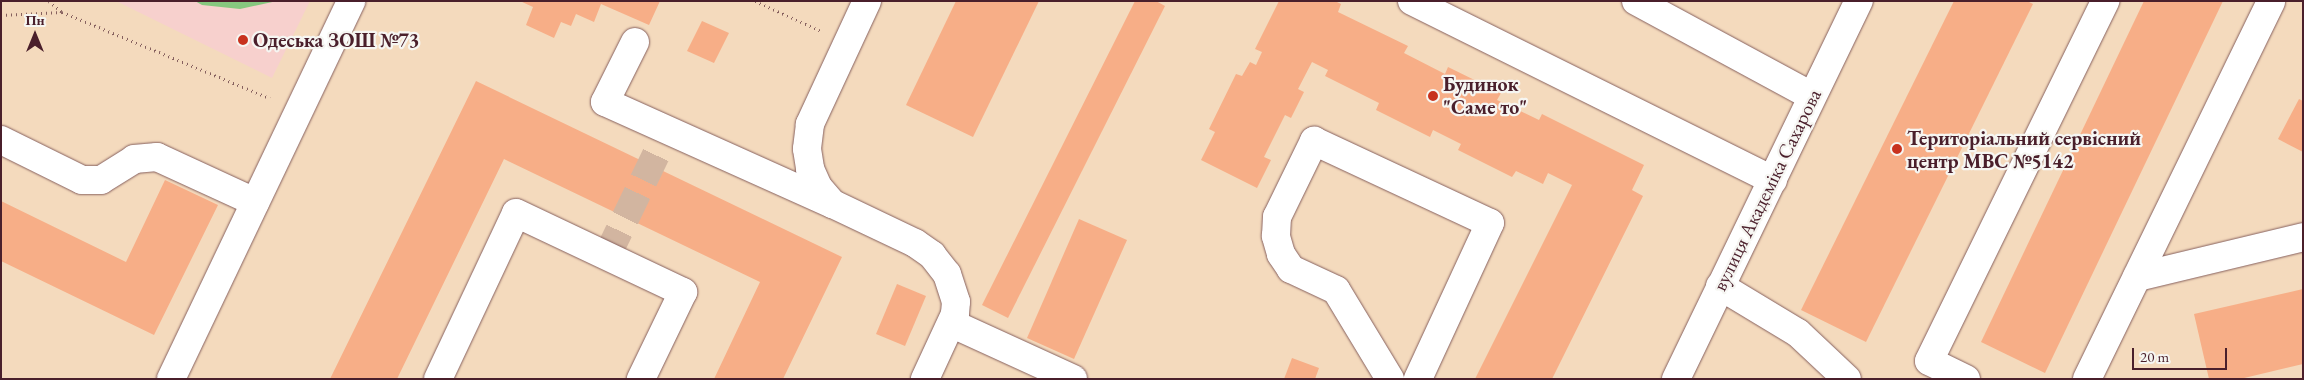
<!DOCTYPE html>
<meta charset="utf-8">
<style>
body{margin:0}
#map{position:relative;width:2304px;height:380px;overflow:hidden;background:#f4dabd;font-family:"EB Garamond",serif}
div>[style]{position:absolute}
.built>*{inset:0;background:#f7d0cd}
.green>*{inset:0;background:#86c77e}
.building>*{inset:0;background:#f7ae87}
.minor-tunnel>*{height:28px;margin-top:-14px;transform-origin:0;background:repeating-linear-gradient(90deg,#d2b5a0 0 28px,transparent 0 42px)}
.path>*{height:3px;margin-top:-1.5px;transform-origin:0;background:repeating-linear-gradient(90deg,#86605e 0 1px,transparent 0 5px)}
.roads{filter:drop-shadow(0 0 1px #86605e) drop-shadow(0 0 1px #86605e)}
.minor>*{height:28px;margin:-14px;padding:0 14px;transform-origin:14px;border-radius:14px;background:#fff}
.dots>*{width:14px;height:14px;translate:-50% -50%;box-sizing:border-box;border:2px solid #f6f6f2;border-radius:50%}
span{translate:-50% -50%;white-space:nowrap;text-align:center;line-height:1.15;-webkit-text-stroke:4.5px #f6f6f2;paint-order:stroke}
.poi-label{font-size:20px;color:#4a1f2b;font-weight:700}
.left{translate:0 -50%;text-align:left}
.street-label{font-size:20px;color:#4a1f2b}
.frame{position:absolute;inset:0;border:2px solid #4a1f2b;pointer-events:none}
.north{position:absolute;left:10px;top:10px;width:50px;height:50px;-webkit-text-stroke:4px #f6f6f2;paint-order:stroke;rotate:0deg;font-size:14px;font-weight:700;line-height:20px;text-align:center;color:#4a1f2b}
.north::after{content:'';display:block;margin:auto;width:18px;height:22px;background:#4a1f2b;clip-path:polygon(50% 0,100% 100%,50% 72%,0 100%)}
.scale{position:absolute;left:2132px;top:348px;width:95px;height:22px;box-sizing:border-box;border:2px solid #4a1f2b;border-top:0;padding-left:6px;font-size:15px;line-height:18px;white-space:nowrap;color:#4a1f2b;-webkit-text-stroke:4px #f6f6f2;paint-order:stroke}
</style>
<div id="map">
<div class="built">
<div style="clip-path:polygon(116px 1px,310px 1px,272px 78px)"></div>
</div>
<div class="green">
<div style="clip-path:polygon(195px 1px,277px 1px,240px 9px,202px 5px)"></div>
</div>
<div class="building">
<div style="clip-path:polygon(520px 1px,660px 1px,649px 25px,601px 4px,594px 22px,576px 14px,571px 26px,561px 22px,554px 38px,526px 25px,533px 7px)"></div>
<div style="clip-path:polygon(956px 1px,1039px 1px,973px 137px,906px 105px)"></div>
<div style="clip-path:polygon(1135px 1px,1156px 1px,1165px 6px,1008px 318px,982px 305px)"></div>
<div style="clip-path:polygon(1279px 1px,1335px 1px,1341px 4px,1338px 12px,1408px 46px,1404px 53px,1445px 74px,1448px 67px,1501px 93px,1497px 100px,1516px 109px,1539px 120px,1542px 114px,1644px 165px,1632px 190px,1643px 196px,1552px 379px,1475px 379px,1572px 185px,1548px 173px,1543px 184px,1516px 171px,1512px 177px,1458px 150px,1461px 144px,1433px 130px,1430px 137px,1376px 110px,1379px 103px,1325px 76px,1328px 70px,1312px 62px,1298px 89px,1304px 92px,1291px 118px,1285px 115px,1264px 157px,1271px 160px,1257px 188px,1201px 160px,1215px 132px,1209px 129px,1236px 74px,1242px 76px,1250px 62px,1256px 65px,1262px 52px,1255px 49px)"></div>
<div style="clip-path:polygon(1954px 1px,2027px 1px,2033px 4px,1866px 342px,1801px 310px)"></div>
<div style="clip-path:polygon(2144px 1px,2223px 1px,2045px 373px,1981px 342px)"></div>
<div style="clip-path:polygon(702px 21px,729px 33px,714px 63px,687px 51px)"></div>
<div style="clip-path:polygon(476px 81px,842px 257px,783px 379px,714px 379px,760px 282px,504px 159px,397px 379px,330px 379px)"></div>
<div style="clip-path:polygon(2299px 99px,2303px 101px,2303px 152px,2278px 139px)"></div>
<div style="clip-path:polygon(165px 180px,218px 205px,154px 335px,1px 261px,1px 201px,126px 262px)"></div>
<div style="clip-path:polygon(1079px 219px,1127px 240px,1074px 359px,1027px 338px)"></div>
<div style="clip-path:polygon(897px 284px,926px 296px,905px 346px,876px 334px)"></div>
<div style="clip-path:polygon(2303px 289px,2303px 364px,2240px 379px,2209px 379px,2194px 314px)"></div>
<div style="clip-path:polygon(1292px 358px,1319px 368px,1315px 379px,1284px 379px)"></div>
</div>
<div class="minor-tunnel">
<div style="left:607px;top:256px;width:138px;rotate:-64.2deg"></div>
</div>
<div class="path">
<div style="left:49px;top:1px;width:17px;rotate:40deg"></div>
<div style="left:62px;top:12px;width:225px;rotate:22.5deg"></div>
<div style="left:755px;top:1px;width:72px;rotate:24.4deg"></div>
<div style="left:1px;top:15px;width:61px;rotate:-2.8deg"></div>
</div>
<div class="roads">
<div class="minor">
<div style="left:867px;top:1px;width:136px;rotate:114.9deg"></div>
<div style="left:810px;top:124px;width:25px;rotate:97deg"></div>
<div style="left:807px;top:149px;width:20px;rotate:81deg"></div>
<div style="left:810px;top:169px;width:20px;rotate:66deg"></div>
<div style="left:818px;top:187px;width:23px;rotate:49deg"></div>
<div style="left:833px;top:204px;width:91px;rotate:25.4deg"></div>
<div style="left:915px;top:243px;width:21px;rotate:35deg"></div>
<div style="left:932px;top:255px;width:24px;rotate:52deg"></div>
<div style="left:947px;top:274px;width:29px;rotate:72deg"></div>
<div style="left:956px;top:302px;width:12px;rotate:95deg"></div>
<div style="left:955px;top:314px;width:72px;rotate:114.8deg"></div>
<div style="left:1412px;top:1px;width:403px;rotate:26.4deg"></div>
<div style="left:1636px;top:1px;width:200px;rotate:28.4deg"></div>
<div style="left:635px;top:42px;width:67px;rotate:116.6deg"></div>
<div style="left:605px;top:102px;width:249px;rotate:24.2deg"></div>
<div style="left:1px;top:140px;width:90px;rotate:26.3deg"></div>
<div style="left:82px;top:180px;width:19px"></div>
<div style="left:101px;top:180px;width:39px;rotate:-32deg"></div>
<div style="left:134px;top:159px;width:23px;rotate:-5deg"></div>
<div style="left:157px;top:157px;width:108px;rotate:24.7deg"></div>
<div style="left:2137px;top:277px;width:171px;rotate:-13.5deg"></div>
<div style="left:1720px;top:286px;width:91px;rotate:31.1deg"></div>
<div style="left:1798px;top:333px;width:67px;rotate:43.2deg"></div>
<div style="left:953px;top:324px;width:132px;rotate:24.6deg"></div>
<div style="left:171px;top:379px;width:419px;rotate:-64.5deg"></div>
<div style="left:438px;top:379px;width:183px;rotate:-64.8deg"></div>
<div style="left:516px;top:213px;width:185px;rotate:25.3deg"></div>
<div style="left:683px;top:292px;width:97px;rotate:115.8deg"></div>
<div style="left:1390px;top:379px;width:104px;rotate:-121.2deg"></div>
<div style="left:1336px;top:290px;width:50px;rotate:-155deg"></div>
<div style="left:1291px;top:269px;width:18px;rotate:-124deg"></div>
<div style="left:1281px;top:254px;width:19px;rotate:-106deg"></div>
<div style="left:1276px;top:236px;width:19px;rotate:-87deg"></div>
<div style="left:1277px;top:217px;width:85px;rotate:-64deg"></div>
<div style="left:1314px;top:141px;width:194px;rotate:25deg"></div>
<div style="left:1490px;top:223px;width:172px;rotate:114.8deg"></div>
<div style="left:1676px;top:379px;width:420px;rotate:-64.2deg"></div>
<div style="left:1966px;top:379px;width:41px;rotate:-154.1deg"></div>
<div style="left:1929px;top:361px;width:401px;rotate:-63.9deg"></div>
<div style="left:2087px;top:379px;width:420px;rotate:-64deg"></div>
</div>
</div>
<div class="dots">
<div style="left:243px;top:40px;background:#c8321e"></div>
<div style="left:1433px;top:96px;background:#c8321e"></div>
<div style="left:1897px;top:149px;background:#c8321e"></div>
</div>
<div class="poi-label">
<span class="left" style="left:253px;top:40px">Одеська ЗОШ №73</span>
<span class="left" style="left:1443px;top:96px">Будинок<br>"Саме то"</span>
<span class="left" style="left:1907px;top:150px">Територіальний сервісний<br>центр МВС №5142</span>
</div>
<div class="street-label">
<span style="left:1767px;top:190px;rotate:-64deg">вулиця Академіка Сахарова</span>
</div>
<div class="frame"></div>
<div class="north">Пн</div>
<div class="scale">20 m</div>
</div>
